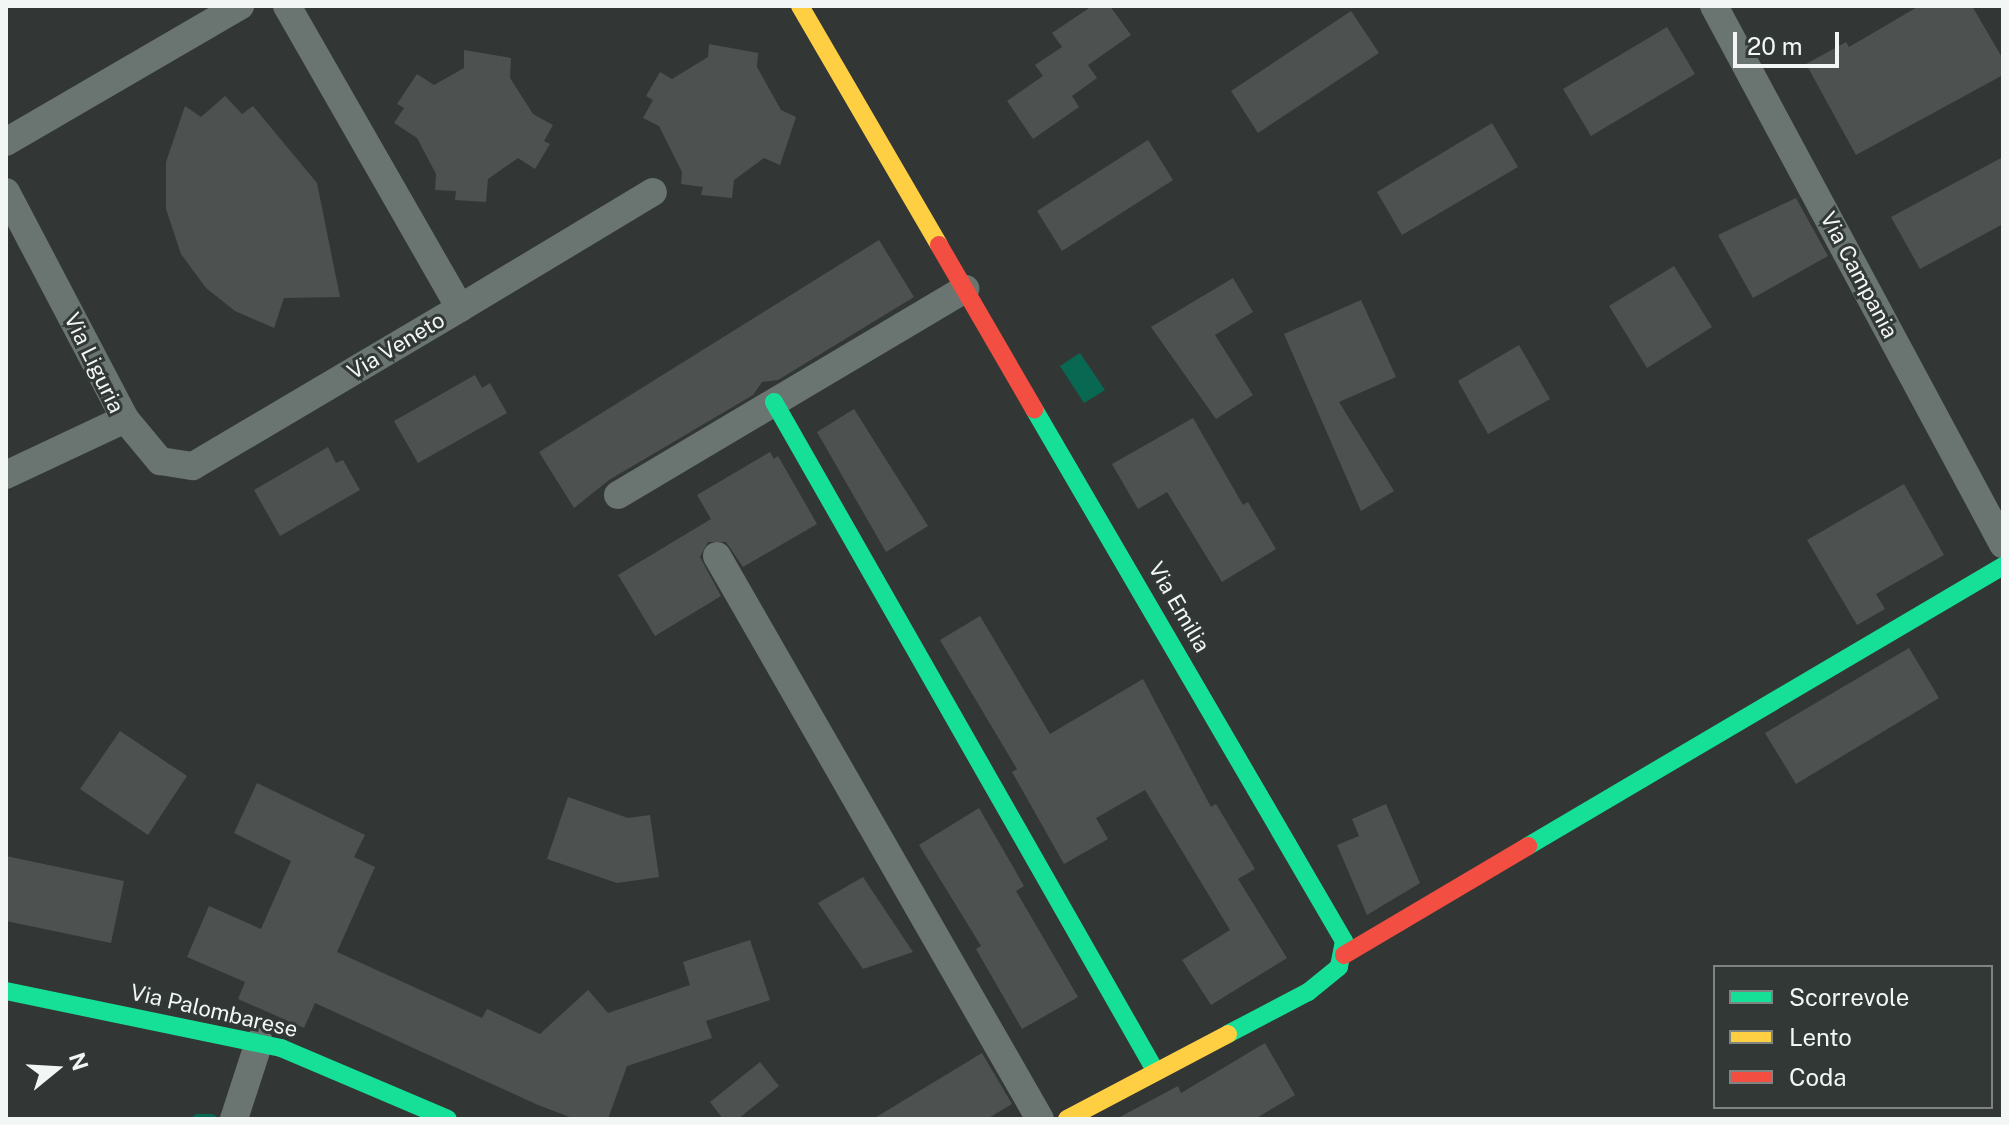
<!DOCTYPE html>
<style>
body{margin:0}
#map{position:relative;width:2009px;height:1125px;overflow:hidden;background:#323735;font-family:"Public Sans",sans-serif}
div>[style]{position:absolute}
.water>*{inset:0;background:#096851}
.stream>*{height:11px;margin:-5.5px;padding:0 5.5px;transform-origin:5.5px;border-radius:5.5px;background:#096851}
.building>*{inset:0;background:#4d5150}
.street>*{height:28px;margin:-14px;padding:0 14px;transform-origin:14px;border-radius:14px;background:#6a7470}
.fast>*{height:18px;margin:-9px;padding:0 9px;transform-origin:9px;border-radius:9px;background:#16e098}
.slow>*{height:18px;margin:-9px;padding:0 9px;transform-origin:9px;border-radius:9px;background:#ffcf43}
.jam>*{height:18px;margin:-9px;padding:0 9px;transform-origin:9px;border-radius:9px;background:#f24e42}
span{translate:-50% -50%;white-space:nowrap;text-align:center;line-height:1.15;-webkit-text-stroke:6px #313835;paint-order:stroke}
.street-label{font-size:22px;color:#f2f6f4}
.frame{position:absolute;inset:0;border:8px solid #f2f6f4;pointer-events:none}
.legend{position:absolute;left:1713px;top:965px;width:280px;height:144px;box-sizing:border-box;background:#313835;border:2px solid #7e8481;margin:0;padding:10px 14px;list-style:none;font-size:24px;color:#f2f6f4}
.legend li{display:flex;align-items:center;gap:16px;height:40px}
.legend b{width:40px;border:2px solid #7e8481}
.north{position:absolute;left:16px;top:1029px;width:80px;height:80px;-webkit-text-stroke:6px #313835;paint-order:stroke;rotate:72deg;font-size:22px;font-weight:700;line-height:32px;text-align:center;color:#f2f6f4}
.north::after{content:'';display:block;margin:auto;width:28px;height:36px;background:#f2f6f4;clip-path:polygon(50% 0,100% 100%,50% 72%,0 100%)}
.scale{position:absolute;left:1733px;top:32px;width:106px;height:36px;box-sizing:border-box;border:4px solid #f2f6f4;border-top:0;padding-left:10px;font-size:24px;line-height:28px;white-space:nowrap;color:#f2f6f4;-webkit-text-stroke:6px #313835;paint-order:stroke}
</style>
<div id="map">
<div class="water">
<div style="clip-path:polygon(1080px 353px,1105px 390px,1084px 403px,1060px 366px)"></div>
</div>
<div class="stream">
<div style="left:197px;top:1119px;width:14px"></div>
</div>
<div class="building">
<div style="clip-path:polygon(1092px 6px,1110px 6px,1131px 35px,1088px 65px,1097px 78px,1072px 96px,1079px 107px,1033px 139px,1007px 101px,1043px 76px,1035px 65px,1062px 47px,1052px 33px)"></div>
<div style="clip-path:polygon(1919px 6px,1972px 6px,2003px 59px,2003px 75px,1856px 155px,1806px 64px,1846px 42px,1849px 47px)"></div>
<div style="clip-path:polygon(1351px 11px,1379px 53px,1258px 133px,1231px 91px)"></div>
<div style="clip-path:polygon(1667px 27px,1695px 74px,1591px 136px,1563px 89px)"></div>
<div style="clip-path:polygon(709px 44px,758px 53px,757px 67px,781px 110px,796px 117px,780px 165px,764px 158px,734px 180px,732px 198px,701px 195px,703px 187px,681px 184px,682px 172px,659px 126px,643px 118px,653px 100px,646px 96px,660px 72px,672px 79px,708px 57px)"></div>
<div style="clip-path:polygon(464px 50px,511px 58px,510px 78px,533px 114px,553px 125px,544px 141px,550px 144px,535px 169px,518px 158px,488px 179px,486px 202px,455px 200px,456px 191px,435px 190px,436px 174px,417px 138px,394px 123px,404px 108px,397px 104px,417px 74px,434px 85px,464px 68px)"></div>
<div style="clip-path:polygon(225px 96px,242px 114px,253px 106px,317px 183px,340px 297px,284px 298px,274px 328px,235px 311px,206px 288px,181px 254px,166px 209px,166px 162px,185px 106px,201px 117px)"></div>
<div style="clip-path:polygon(1492px 123px,1518px 167px,1402px 235px,1377px 192px)"></div>
<div style="clip-path:polygon(1148px 140px,1173px 180px,1062px 251px,1037px 211px)"></div>
<div style="clip-path:polygon(2003px 157px,2003px 224px,1920px 269px,1891px 217px)"></div>
<div style="clip-path:polygon(1796px 198px,1828px 256px,1753px 298px,1718px 235px)"></div>
<div style="clip-path:polygon(879px 240px,914px 297px,778px 380px,762px 382px,753px 395px,609px 480px,574px 508px,539px 452px)"></div>
<div style="clip-path:polygon(1674px 266px,1712px 327px,1647px 368px,1609px 306px)"></div>
<div style="clip-path:polygon(1233px 278px,1253px 312px,1215px 335px,1253px 395px,1216px 419px,1151px 327px)"></div>
<div style="clip-path:polygon(1361px 300px,1396px 377px,1339px 402px,1394px 491px,1361px 511px,1284px 334px)"></div>
<div style="clip-path:polygon(1519px 345px,1550px 399px,1488px 434px,1458px 381px)"></div>
<div style="clip-path:polygon(475px 375px,482px 388px,490px 383px,507px 413px,418px 463px,394px 421px)"></div>
<div style="clip-path:polygon(854px 409px,928px 526px,886px 552px,817px 432px)"></div>
<div style="clip-path:polygon(1193px 418px,1243px 505px,1248px 502px,1276px 549px,1222px 582px,1167px 492px,1138px 509px,1112px 464px)"></div>
<div style="clip-path:polygon(328px 447px,336px 463px,343px 460px,360px 490px,280px 536px,254px 490px)"></div>
<div style="clip-path:polygon(770px 452px,774px 459px,778px 456px,817px 524px,743px 567px,726px 542px,708px 542px,700px 557px,721px 596px,655px 636px,618px 575px,711px 519px,697px 495px)"></div>
<div style="clip-path:polygon(1904px 484px,1944px 555px,1876px 594px,1885px 609px,1857px 625px,1807px 540px)"></div>
<div style="clip-path:polygon(980px 616px,1050px 734px,1143px 679px,1211px 807px,1216px 804px,1255px 869px,1238px 879px,1287px 958px,1211px 1005px,1182px 960px,1230px 930px,1145px 790px,1096px 818px,1108px 839px,1064px 864px,1012px 772px,1017px 769px,940px 640px)"></div>
<div style="clip-path:polygon(1909px 648px,1939px 698px,1796px 784px,1765px 733px)"></div>
<div style="clip-path:polygon(120px 731px,187px 776px,148px 835px,80px 789px)"></div>
<div style="clip-path:polygon(257px 783px,365px 835px,354px 857px,375px 867px,337px 952px,482px 1018px,487px 1009px,540px 1034px,588px 990px,608px 1013px,690px 985px,683px 962px,750px 940px,770px 1000px,706px 1021px,712px 1038px,627px 1066px,608px 1119px,575px 1119px,538px 1105px,315px 1003px,304px 1028px,238px 999px,245px 982px,187px 957px,209px 906px,261px 929px,291px 861px,234px 833px)"></div>
<div style="clip-path:polygon(568px 797px,628px 818px,650px 815px,659px 877px,617px 883px,547px 859px)"></div>
<div style="clip-path:polygon(1386px 804px,1420px 883px,1367px 915px,1337px 845px,1359px 836px,1352px 819px)"></div>
<div style="clip-path:polygon(979px 808px,1024px 886px,1016px 891px,1078px 997px,1022px 1029px,976px 949px,981px 946px,919px 845px)"></div>
<div style="clip-path:polygon(6px 856px,124px 881px,111px 943px,6px 921px)"></div>
<div style="clip-path:polygon(863px 877px,913px 952px,863px 969px,818px 903px)"></div>
<div style="clip-path:polygon(1265px 1043px,1295px 1095px,1255px 1119px,1116px 1119px,1178px 1086px,1181px 1093px)"></div>
<div style="clip-path:polygon(982px 1053px,1012px 1104px,987px 1119px,873px 1119px)"></div>
<div style="clip-path:polygon(760px 1062px,779px 1086px,738px 1119px,723px 1119px,710px 1102px)"></div>
</div>
<div class="street">
<div style="left:1714px;top:6px;width:611px;rotate:61.76deg"></div>
<div style="left:6px;top:142px;width:271px;rotate:-30.2deg"></div>
<div style="left:6px;top:192px;width:256px;rotate:62.3deg"></div>
<div style="left:125px;top:419px;width:132px;rotate:154.8deg"></div>
<div style="left:460px;top:308px;width:225px;rotate:-31deg"></div>
<div style="left:125px;top:419px;width:55px;rotate:50.2deg"></div>
<div style="left:160px;top:461px;width:33px;rotate:9deg"></div>
<div style="left:193px;top:466px;width:310px;rotate:-30.6deg"></div>
<div style="left:460px;top:308px;width:348px;rotate:-119.8deg"></div>
<div style="left:618px;top:495px;width:404px;rotate:-30.7deg"></div>
<div style="left:717px;top:556px;width:649px;rotate:60.16deg"></div>
<div style="left:234px;top:1119px;width:81px;rotate:-72deg"></div>
</div>
<div class="fast">
<div style="left:774px;top:402px;width:771px;rotate:60.31deg"></div>
<div style="left:1034px;top:409px;width:616px;rotate:59.77deg"></div>
<div style="left:1344px;top:941px;width:26px;rotate:101deg"></div>
<div style="left:1339px;top:967px;width:40px;rotate:141deg"></div>
<div style="left:1308px;top:992px;width:90px;rotate:152.3deg"></div>
<div style="left:1528px;top:846px;width:551px;rotate:-30.52deg"></div>
<div style="left:6px;top:991px;width:281px;rotate:11.7deg"></div>
<div style="left:281px;top:1048px;width:181px;rotate:23deg"></div>
</div>
<div class="slow">
<div style="left:800px;top:6px;width:276px;rotate:59.8deg"></div>
<div style="left:1067px;top:1119px;width:182px;rotate:-27.8deg"></div>
</div>
<div class="jam">
<div style="left:939px;top:245px;width:190px;rotate:59.9deg"></div>
<div style="left:1344px;top:955px;width:214px;rotate:-30.6deg"></div>
</div>
<div class="street-label">
<span style="left:1859px;top:275px;rotate:62deg">Via Campania</span>
<span style="left:396px;top:346px;rotate:-31deg">Via Veneto</span>
<span style="left:94px;top:363px;rotate:64deg">Via Liguria</span>
<span style="left:1179px;top:607px;rotate:60deg">Via Emilia</span>
<span style="left:214px;top:1011px;rotate:13deg">Via Palombarese</span>
</div>
<div class="frame"></div>
<ul class="legend">
<li><b style="height:10px;background:#16e098"></b>Scorrevole</li>
<li><b style="height:10px;background:#ffcf43"></b>Lento</li>
<li><b style="height:10px;background:#f24e42"></b>Coda</li>
</ul>
<div class="north">N</div>
<div class="scale">20 m</div>
</div>
